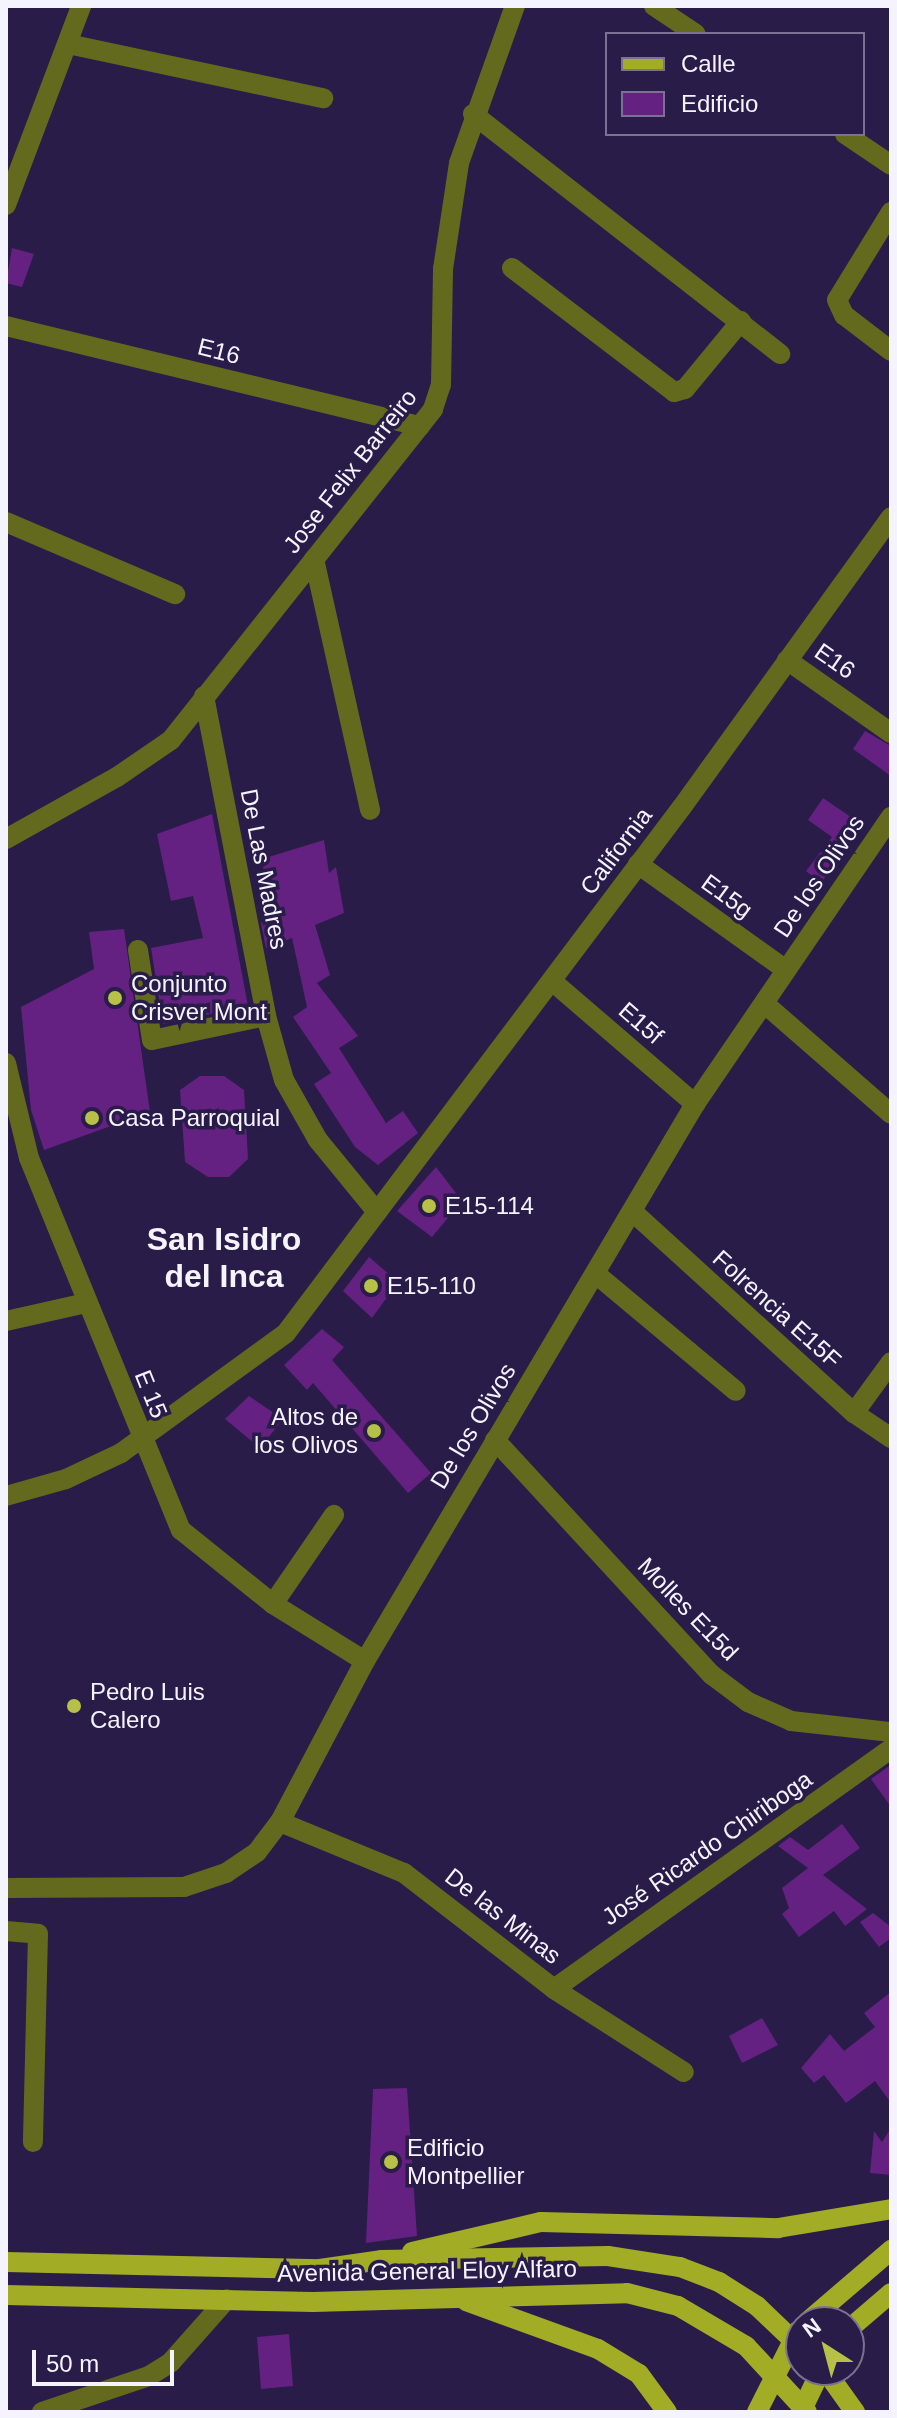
<!DOCTYPE html>
<meta charset="utf-8">
<style>
body{margin:0}
#map{position:relative;width:897px;height:2418px;overflow:hidden;background:#291c48;font-family:Arial,sans-serif}
div>[style]{position:absolute}
.building>*{inset:0;background:#642181}
.minor>*{height:20px;margin:-10px;padding:0 10px;transform-origin:10px;border-radius:10px;background:#646a1d}
.primary>*{height:20px;margin:-10px;padding:0 10px;transform-origin:10px;border-radius:10px;background:#a2ac25}
.dots>*{width:22px;height:22px;translate:-50% -50%;box-sizing:border-box;border:4px solid #291c48;border-radius:50%}
span{translate:-50% -50%;white-space:nowrap;text-align:center;line-height:1.15;-webkit-text-stroke:7px #291c48;paint-order:stroke}
.street-label{font-size:24px;color:#f5f3fe}
.poi-label{font-size:24px;color:#f5f3fe}
.left{translate:0 -50%;text-align:left}
.right{translate:-100% -50%;text-align:right}
.district-label{font-size:32px;color:#f5f3fe;font-weight:700}
.frame{position:absolute;inset:0;border:8px solid #f5f3fe;pointer-events:none}
.legend{position:absolute;left:605px;top:32px;width:260px;height:104px;box-sizing:border-box;background:#291c48;border:2px solid #7b7291;margin:0;padding:10px 14px;list-style:none;font-size:24px;color:#f5f3fe}
.legend li{display:flex;align-items:center;gap:16px;height:40px}
.legend b{width:40px;border:2px solid #7b7291}
.north{position:absolute;left:785px;top:2306px;width:80px;height:80px;box-sizing:border-box;background:#291c48;border:2px solid #7b7291;border-radius:50%;rotate:324deg;font-size:22px;font-weight:700;line-height:32px;text-align:center;color:#f5f3fe}
.north::after{content:'';display:block;margin:auto;width:28px;height:36px;background:#b7c148;clip-path:polygon(50% 0,100% 100%,50% 72%,0 100%)}
.scale{position:absolute;left:32px;top:2350px;width:142px;height:36px;box-sizing:border-box;border:4px solid #f5f3fe;border-top:0;padding-left:10px;font-size:24px;line-height:28px;white-space:nowrap;color:#f5f3fe;-webkit-text-stroke:6px #291c48;paint-order:stroke}
</style>
<div id="map">
<div class="building">
<div style="clip-path:polygon(12px 248px,34px 254px,22px 287px,6px 283px)"></div>
<div style="clip-path:polygon(865px 731px,891px 746px,891px 776px,853px 749px)"></div>
<div style="clip-path:polygon(823px 798px,861px 824px,821px 883px,806px 871px,832px 837px,808px 820px)"></div>
<div style="clip-path:polygon(212px 814px,248px 1006px,163px 1024px,151px 948px,203px 938px,193px 896px,171px 901px,157px 834px)"></div>
<div style="clip-path:polygon(324px 840px,329px 873px,336px 867px,344px 913px,315px 925px,330px 975px,317px 983px,358px 1036px,339px 1048px,386px 1123px,403px 1111px,418px 1133px,378px 1165px,355px 1147px,314px 1084px,331px 1073px,293px 1017px,307px 1007px,292px 938px,266px 948px,261px 923px,270px 917px,262px 859px)"></div>
<div style="clip-path:polygon(124px 929px,150px 1112px,44px 1150px,31px 1110px,21px 1007px,94px 969px,89px 932px)"></div>
<div style="clip-path:polygon(200px 1076px,224px 1076px,244px 1090px,248px 1159px,229px 1177px,208px 1177px,185px 1162px,180px 1090px)"></div>
<div style="clip-path:polygon(436px 1167px,462px 1201px,432px 1237px,397px 1211px)"></div>
<div style="clip-path:polygon(369px 1257px,398px 1282px,372px 1318px,343px 1291px)"></div>
<div style="clip-path:polygon(322px 1329px,344px 1347px,332px 1360px,431px 1473px,408px 1493px,313px 1383px,307px 1390px,284px 1365px)"></div>
<div style="clip-path:polygon(249px 1396px,283px 1419px,260px 1448px,225px 1419px)"></div>
<div style="clip-path:polygon(889px 1766px,891px 1768px,891px 1807px,871px 1779px)"></div>
<div style="clip-path:polygon(842px 1824px,860px 1848px,823px 1875px,867px 1909px,845px 1926px,834px 1911px,799px 1937px,782px 1914px,789px 1908px,782px 1888px,808px 1868px,778px 1846px,790px 1837px,808px 1850px)"></div>
<div style="clip-path:polygon(873px 1913px,891px 1927px,891px 1938px,879px 1947px,860px 1922px)"></div>
<div style="clip-path:polygon(891px 1992px,891px 2103px,875px 2081px,846px 2103px,824px 2075px,814px 2083px,801px 2068px,830px 2034px,844px 2051px,875px 2027px,864px 2013px)"></div>
<div style="clip-path:polygon(762px 2018px,778px 2045px,742px 2063px,729px 2036px)"></div>
<div style="clip-path:polygon(407px 2088px,417px 2236px,366px 2243px,373px 2089px)"></div>
<div style="clip-path:polygon(891px 2128px,891px 2175px,870px 2173px,874px 2131px,882px 2142px)"></div>
<div style="clip-path:polygon(289px 2334px,293px 2386px,261px 2389px,257px 2337px)"></div>
</div>
<div class="minor">
<div style="left:654px;top:6px;width:50px;rotate:33.7deg"></div>
<div style="left:68px;top:44px;width:261px;rotate:12deg"></div>
<div style="left:473px;top:114px;width:390px;rotate:38deg"></div>
<div style="left:845px;top:134px;width:55px;rotate:34deg"></div>
<div style="left:6px;top:205px;width:213px;rotate:-69.3deg"></div>
<div style="left:891px;top:212px;width:103px;rotate:121.5deg"></div>
<div style="left:837px;top:300px;width:17px;rotate:65deg"></div>
<div style="left:844px;top:315px;width:59px;rotate:37.5deg"></div>
<div style="left:512px;top:268px;width:204px;rotate:37.4deg"></div>
<div style="left:674px;top:392px;width:11px;rotate:-15deg"></div>
<div style="left:685px;top:389px;width:88px;rotate:-50.5deg"></div>
<div style="left:6px;top:326px;width:426px;rotate:13.6deg"></div>
<div style="left:6px;top:522px;width:184px;rotate:23.1deg"></div>
<div style="left:314px;top:559px;width:257px;rotate:77.4deg"></div>
<div style="left:787px;top:660px;width:127px;rotate:35.1deg"></div>
<div style="left:204px;top:696px;width:326px;rotate:79deg"></div>
<div style="left:266px;top:1016px;width:66px;rotate:74.3deg"></div>
<div style="left:284px;top:1080px;width:69px;rotate:60.5deg"></div>
<div style="left:318px;top:1140px;width:93px;rotate:50.7deg"></div>
<div style="left:6px;top:839px;width:127px;rotate:-29.2deg"></div>
<div style="left:117px;top:777px;width:65px;rotate:-34.4deg"></div>
<div style="left:171px;top:740px;width:422px;rotate:-51.6deg"></div>
<div style="left:433px;top:409px;width:25px;rotate:-72deg"></div>
<div style="left:441px;top:385px;width:116px;rotate:-89deg"></div>
<div style="left:443px;top:269px;width:107px;rotate:-81.4deg"></div>
<div style="left:459px;top:163px;width:167px;rotate:-70.4deg"></div>
<div style="left:638px;top:864px;width:182px;rotate:35.6deg"></div>
<div style="left:138px;top:950px;width:91px;rotate:81.2deg"></div>
<div style="left:152px;top:1040px;width:116px;rotate:-11.9deg"></div>
<div style="left:552px;top:981px;width:189px;rotate:40.7deg"></div>
<div style="left:765px;top:1004px;width:167px;rotate:41.1deg"></div>
<div style="left:6px;top:1063px;width:98px;rotate:76.4deg"></div>
<div style="left:29px;top:1158px;width:402px;rotate:67.8deg"></div>
<div style="left:181px;top:1530px;width:118px;rotate:38.8deg"></div>
<div style="left:273px;top:1604px;width:108px;rotate:31.8deg"></div>
<div style="left:633px;top:1212px;width:299px;rotate:42.3deg"></div>
<div style="left:854px;top:1413px;width:45px;rotate:34deg"></div>
<div style="left:596px;top:1274px;width:182px;rotate:39.9deg"></div>
<div style="left:6px;top:1321px;width:82px;rotate:-12.7deg"></div>
<div style="left:854px;top:1413px;width:63px;rotate:-54deg"></div>
<div style="left:495px;top:1440px;width:320px;rotate:47.3deg"></div>
<div style="left:712px;top:1675px;width:45px;rotate:36.9deg"></div>
<div style="left:748px;top:1702px;width:47px;rotate:23.8deg"></div>
<div style="left:791px;top:1721px;width:101px;rotate:6.3deg"></div>
<div style="left:6px;top:1496px;width:62px;rotate:-15.8deg"></div>
<div style="left:66px;top:1479px;width:61px;rotate:-25.3deg"></div>
<div style="left:121px;top:1453px;width:204px;rotate:-36deg"></div>
<div style="left:286px;top:1333px;width:658px;rotate:-53.03deg"></div>
<div style="left:682px;top:807px;width:357px;rotate:-54.2deg"></div>
<div style="left:273px;top:1604px;width:108px;rotate:-55.6deg"></div>
<div style="left:280px;top:1822px;width:134px;rotate:22.4deg"></div>
<div style="left:404px;top:1873px;width:190px;rotate:37.7deg"></div>
<div style="left:554px;top:1989px;width:154px;rotate:32.6deg"></div>
<div style="left:6px;top:1888px;width:178px;rotate:-0.3deg"></div>
<div style="left:184px;top:1887px;width:44px;rotate:-18.4deg"></div>
<div style="left:226px;top:1873px;width:37px;rotate:-34deg"></div>
<div style="left:257px;top:1852px;width:38px;rotate:-53deg"></div>
<div style="left:280px;top:1822px;width:182px;rotate:-62.2deg"></div>
<div style="left:365px;top:1661px;width:647px;rotate:-59.35deg"></div>
<div style="left:695px;top:1104px;width:348px;rotate:-55.7deg"></div>
<div style="left:6px;top:1931px;width:32px;rotate:5deg"></div>
<div style="left:38px;top:1934px;width:208px;rotate:91.4deg"></div>
<div style="left:554px;top:1989px;width:414px;rotate:-35.5deg"></div>
<div style="left:42px;top:2412px;width:113px;rotate:-18.6deg"></div>
<div style="left:149px;top:2376px;width:26px;rotate:-32deg"></div>
<div style="left:171px;top:2362px;width:84px;rotate:-48.4deg"></div>
</div>
<div class="primary">
<div style="left:412px;top:2252px;width:132px;rotate:-13.1deg"></div>
<div style="left:541px;top:2222px;width:237px;rotate:1.5deg"></div>
<div style="left:778px;top:2228px;width:115px;rotate:-9.5deg"></div>
<div style="left:6px;top:2262px;width:314px;rotate:1.3deg"></div>
<div style="left:320px;top:2269px;width:63px;rotate:-8.3deg"></div>
<div style="left:382px;top:2260px;width:226px;rotate:-1deg"></div>
<div style="left:608px;top:2256px;width:73px;rotate:8.7deg"></div>
<div style="left:680px;top:2267px;width:42px;rotate:21deg"></div>
<div style="left:719px;top:2282px;width:45px;rotate:32.3deg"></div>
<div style="left:757px;top:2306px;width:61px;rotate:43.7deg"></div>
<div style="left:6px;top:2295px;width:307px;rotate:1.3deg"></div>
<div style="left:313px;top:2302px;width:314px;rotate:-1.6deg"></div>
<div style="left:627px;top:2293px;width:53px;rotate:14.3deg"></div>
<div style="left:678px;top:2306px;width:79px;rotate:30.5deg"></div>
<div style="left:746px;top:2346px;width:90px;rotate:47.3deg"></div>
<div style="left:466px;top:2301px;width:140px;rotate:20deg"></div>
<div style="left:598px;top:2349px;width:48px;rotate:31.4deg"></div>
<div style="left:639px;top:2374px;width:47px;rotate:53.6deg"></div>
<div style="left:807px;top:2322px;width:111px;rotate:-40.6deg"></div>
<div style="left:849px;top:2329px;width:55px;rotate:-40.6deg"></div>
<div style="left:825px;top:2370px;width:52px;rotate:54.5deg"></div>
<div style="left:757px;top:2412px;width:91px;rotate:-63.2deg"></div>
<div style="left:801px;top:2412px;width:47px;rotate:-64.5deg"></div>
</div>
<div class="dots">
<div style="left:115px;top:998px;background:#b7c148"></div>
<div style="left:92px;top:1118px;background:#b7c148"></div>
<div style="left:429px;top:1206px;background:#b7c148"></div>
<div style="left:371px;top:1286px;background:#b7c148"></div>
<div style="left:374px;top:1431px;background:#b7c148"></div>
<div style="left:74px;top:1706px;background:#b7c148"></div>
<div style="left:391px;top:2162px;background:#b7c148"></div>
</div>
<div class="street-label">
<span style="left:219px;top:351px;rotate:14deg">E16</span>
<span style="left:350px;top:471px;rotate:-52deg">Jose Felix Barreiro</span>
<span style="left:835px;top:661px;rotate:35deg">E16</span>
<span style="left:616px;top:851px;rotate:-53deg">California</span>
<span style="left:264px;top:869px;rotate:79deg">De Las Madres</span>
<span style="left:819px;top:876px;rotate:-56deg">De los Olivos</span>
<span style="left:727px;top:896px;rotate:36deg">E15g</span>
<span style="left:641px;top:1023px;rotate:41deg">E15f</span>
<span style="left:777px;top:1309px;rotate:42deg">Folrencia E15F</span>
<span style="left:151px;top:1394px;rotate:68deg">E 15</span>
<span style="left:473px;top:1426px;rotate:-59deg">De los Olivos</span>
<span style="left:688px;top:1609px;rotate:46deg">Molles E15d</span>
<span style="left:707px;top:1848px;rotate:-35deg">José Ricardo Chiriboga</span>
<span style="left:503px;top:1916px;rotate:38deg">De las Minas</span>
<span style="left:427px;top:2271px;rotate:-1deg">Avenida General Eloy Alfaro</span>
</div>
<div class="poi-label">
<span class="left" style="left:131px;top:998px">Conjunto<br>Crisver Mont</span>
<span class="left" style="left:108px;top:1118px">Casa Parroquial</span>
<span class="left" style="left:445px;top:1206px">E15-114</span>
<span class="left" style="left:387px;top:1286px">E15-110</span>
<span class="right" style="left:358px;top:1431px">Altos de<br>los Olivos</span>
<span class="left" style="left:90px;top:1706px">Pedro Luis<br>Calero</span>
<span class="left" style="left:407px;top:2162px">Edificio<br>Montpellier</span>
</div>
<div class="district-label">
<span style="left:224px;top:1258px">San Isidro<br>del Inca</span>
</div>
<div class="frame"></div>
<ul class="legend">
<li><b style="height:10px;background:#a2ac25"></b>Calle</li>
<li><b style="height:22px;background:#642181"></b>Edificio</li>
</ul>
<div class="north">N</div>
<div class="scale">50 m</div>
</div>
